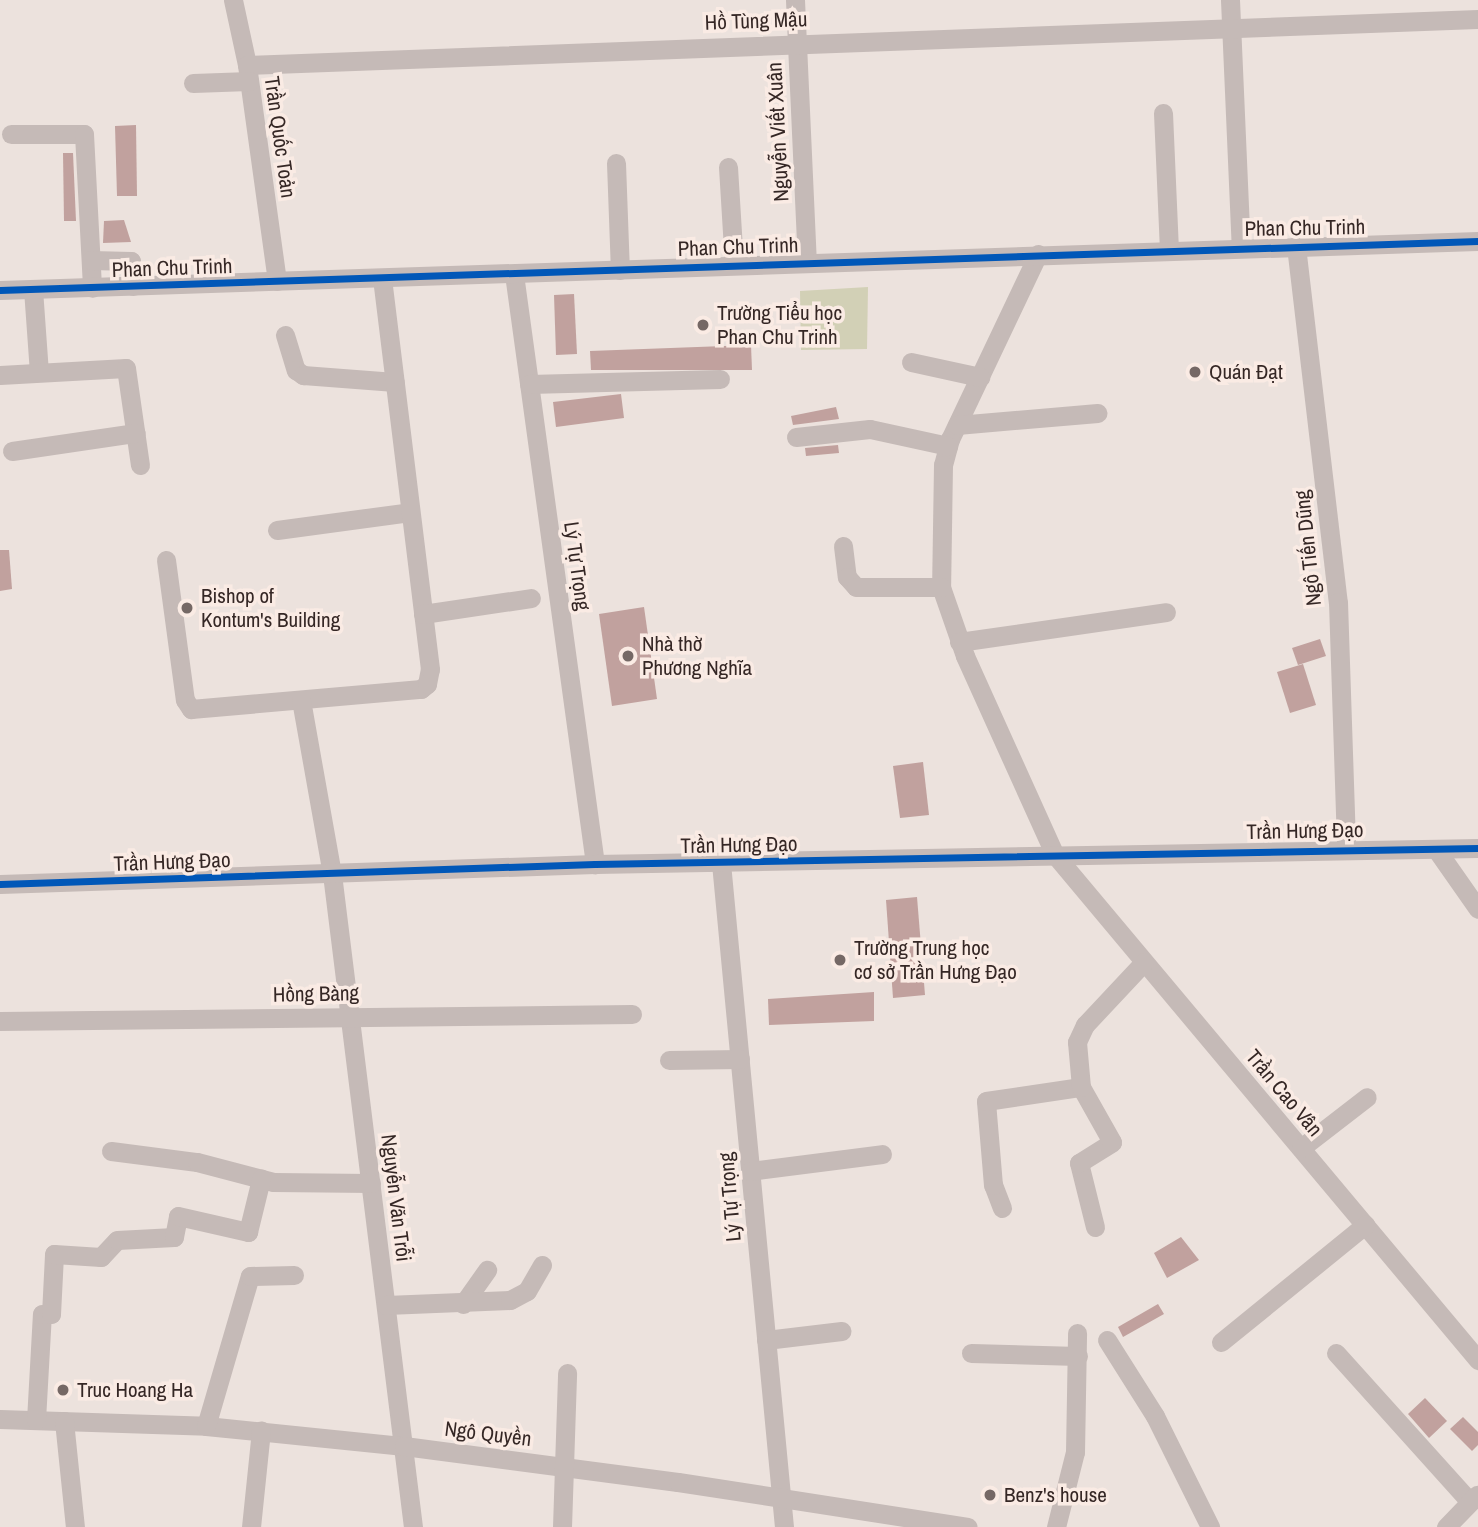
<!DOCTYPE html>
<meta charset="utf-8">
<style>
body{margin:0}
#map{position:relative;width:1478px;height:1527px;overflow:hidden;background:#ece2dd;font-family:"Archivo Narrow",sans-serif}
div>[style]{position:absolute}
.green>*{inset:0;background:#d2d0b6}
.building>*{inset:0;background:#c1a19e}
.minor>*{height:19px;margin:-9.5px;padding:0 9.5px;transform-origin:9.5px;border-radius:9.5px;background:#c5bab7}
.cycleway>*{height:7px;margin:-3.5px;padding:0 3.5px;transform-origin:3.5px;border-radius:3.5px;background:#0057b8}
.dots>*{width:19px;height:19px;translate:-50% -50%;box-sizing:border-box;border:4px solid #faebe4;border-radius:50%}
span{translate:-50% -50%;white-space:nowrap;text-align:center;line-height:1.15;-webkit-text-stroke:7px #faebe4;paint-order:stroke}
.street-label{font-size:21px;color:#352725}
.poi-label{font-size:21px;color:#352725}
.left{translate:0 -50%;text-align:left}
</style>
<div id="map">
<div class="green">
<div style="clip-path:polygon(868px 287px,867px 349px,801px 350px,800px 291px)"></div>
</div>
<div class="building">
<div style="clip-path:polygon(136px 125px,137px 196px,117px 196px,115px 126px)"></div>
<div style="clip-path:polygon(63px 153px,73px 153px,76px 221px,64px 221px)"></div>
<div style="clip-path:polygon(124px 220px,131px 242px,103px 243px,104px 221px)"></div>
<div style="clip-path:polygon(574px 294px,577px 354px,556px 355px,554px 295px)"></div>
<div style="clip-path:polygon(751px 345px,752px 370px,591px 370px,590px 351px)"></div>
<div style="clip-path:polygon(621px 394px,624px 418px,556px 427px,553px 402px)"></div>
<div style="clip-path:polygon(836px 407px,839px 419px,793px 425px,791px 416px)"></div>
<div style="clip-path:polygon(838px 445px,839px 453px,806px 456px,805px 448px)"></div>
<div style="clip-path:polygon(0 550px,9px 550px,12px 589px,0 591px)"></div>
<div style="clip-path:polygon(644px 607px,657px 699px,612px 706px,599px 614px)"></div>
<div style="clip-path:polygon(1320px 639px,1326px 656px,1298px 665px,1292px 648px)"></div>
<div style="clip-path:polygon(1303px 664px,1316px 705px,1290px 713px,1277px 672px)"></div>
<div style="clip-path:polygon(923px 762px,929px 815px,900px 818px,893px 766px)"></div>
<div style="clip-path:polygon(917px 897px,925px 995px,893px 998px,886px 900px)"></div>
<div style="clip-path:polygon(874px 992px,874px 1021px,769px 1025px,768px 999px)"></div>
<div style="clip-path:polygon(1181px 1237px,1199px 1260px,1167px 1278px,1154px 1253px)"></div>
<div style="clip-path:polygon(1158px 1304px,1164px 1314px,1123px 1337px,1118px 1327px)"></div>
<div style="clip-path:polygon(1425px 1398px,1447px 1421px,1429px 1438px,1408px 1414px)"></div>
<div style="clip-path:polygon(1463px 1417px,1478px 1432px,1478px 1445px,1472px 1451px,1450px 1429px)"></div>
</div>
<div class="minor">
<div style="left:233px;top:0;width:66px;rotate:77.8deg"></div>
<div style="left:247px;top:65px;width:218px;rotate:82.1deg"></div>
<div style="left:795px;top:0;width:262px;rotate:87.4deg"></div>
<div style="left:1230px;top:0;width:247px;rotate:87.5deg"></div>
<div style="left:247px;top:65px;width:1232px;rotate:-2.14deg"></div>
<div style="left:193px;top:83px;width:56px;rotate:-2deg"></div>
<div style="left:1163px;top:113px;width:135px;rotate:87.5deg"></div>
<div style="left:11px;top:134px;width:73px"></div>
<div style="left:84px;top:134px;width:154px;rotate:87deg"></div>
<div style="left:616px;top:163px;width:107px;rotate:87.9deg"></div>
<div style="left:728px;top:167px;width:98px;rotate:86.5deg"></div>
<div style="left:1296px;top:246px;width:358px;rotate:83.3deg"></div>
<div style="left:1338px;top:602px;width:245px;rotate:88.1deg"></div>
<div style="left:1038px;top:254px;width:205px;rotate:115.4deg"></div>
<div style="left:950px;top:439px;width:27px;rotate:105deg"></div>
<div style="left:943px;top:465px;width:122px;rotate:90.9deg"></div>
<div style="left:941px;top:587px;width:73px;rotate:70.8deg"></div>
<div style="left:965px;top:656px;width:218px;rotate:65.7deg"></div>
<div style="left:1055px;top:855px;width:659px;rotate:50.05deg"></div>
<div style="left:91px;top:260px;width:40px;rotate:1.4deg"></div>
<div style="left:131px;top:261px;width:25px;rotate:85deg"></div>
<div style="left:514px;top:274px;width:596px;rotate:82.18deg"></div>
<div style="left:33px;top:289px;width:83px;rotate:85.9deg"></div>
<div style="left:0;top:290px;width:1479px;rotate:-1.9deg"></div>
<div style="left:285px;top:335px;width:37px;rotate:73deg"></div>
<div style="left:296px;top:370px;width:9px;rotate:36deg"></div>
<div style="left:303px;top:375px;width:92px;rotate:4.4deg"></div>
<div style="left:911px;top:362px;width:71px;rotate:12.3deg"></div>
<div style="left:0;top:375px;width:126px;rotate:-3.2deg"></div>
<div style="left:126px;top:368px;width:98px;rotate:81.8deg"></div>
<div style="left:529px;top:384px;width:191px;rotate:-1.5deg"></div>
<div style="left:957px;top:425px;width:141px;rotate:-4.9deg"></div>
<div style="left:796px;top:437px;width:74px;rotate:-6.2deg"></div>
<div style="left:870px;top:429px;width:80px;rotate:12.3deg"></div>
<div style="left:12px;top:451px;width:125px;rotate:-8.3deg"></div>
<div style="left:277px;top:530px;width:134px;rotate:-7.7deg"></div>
<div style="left:843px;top:546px;width:31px;rotate:83deg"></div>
<div style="left:847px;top:577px;width:13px;rotate:48deg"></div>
<div style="left:856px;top:587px;width:85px"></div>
<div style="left:166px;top:560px;width:141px;rotate:82.3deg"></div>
<div style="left:185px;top:700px;width:11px;rotate:56deg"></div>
<div style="left:191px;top:709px;width:231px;rotate:-5deg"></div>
<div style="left:421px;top:689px;width:8px;rotate:-40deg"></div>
<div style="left:427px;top:684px;width:15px;rotate:-79deg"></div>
<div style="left:430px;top:669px;width:393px;rotate:-97deg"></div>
<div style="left:423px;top:614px;width:109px;rotate:-8.4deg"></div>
<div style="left:959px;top:642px;width:209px;rotate:-8.2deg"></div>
<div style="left:301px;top:700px;width:177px;rotate:79.9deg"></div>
<div style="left:332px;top:874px;width:658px;rotate:82.93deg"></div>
<div style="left:1436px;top:849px;width:73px;rotate:55deg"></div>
<div style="left:721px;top:863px;width:667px;rotate:84.58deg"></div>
<div style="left:0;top:884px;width:595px;rotate:-1.93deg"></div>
<div style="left:595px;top:864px;width:883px;rotate:-1.04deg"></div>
<div style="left:0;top:1021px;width:632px;rotate:-0.63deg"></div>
<div style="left:669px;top:1060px;width:71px;rotate:-0.8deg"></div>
<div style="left:1301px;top:1148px;width:83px;rotate:-37.7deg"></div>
<div style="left:111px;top:1151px;width:87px;rotate:7.3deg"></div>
<div style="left:197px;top:1162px;width:79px;rotate:14.7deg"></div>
<div style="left:273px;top:1182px;width:98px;rotate:0.6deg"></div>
<div style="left:750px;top:1171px;width:133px;rotate:-7.3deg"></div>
<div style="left:1002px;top:1208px;width:25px;rotate:-111deg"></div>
<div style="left:993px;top:1185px;width:84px;rotate:-94.8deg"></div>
<div style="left:986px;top:1101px;width:96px;rotate:-8.4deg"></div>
<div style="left:1095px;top:1227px;width:66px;rotate:-104deg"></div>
<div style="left:1079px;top:1163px;width:39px;rotate:-32deg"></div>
<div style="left:1112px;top:1142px;width:63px;rotate:-119.4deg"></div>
<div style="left:1081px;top:1087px;width:45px;rotate:-95.1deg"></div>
<div style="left:1077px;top:1042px;width:19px;rotate:-65deg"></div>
<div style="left:1085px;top:1025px;width:86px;rotate:-46.9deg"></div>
<div style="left:463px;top:1304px;width:42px;rotate:-54.8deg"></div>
<div style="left:386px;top:1305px;width:124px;rotate:-2.3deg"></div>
<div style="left:510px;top:1300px;width:19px;rotate:-28deg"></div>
<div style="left:527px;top:1291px;width:30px;rotate:-60deg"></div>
<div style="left:766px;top:1340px;width:76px;rotate:-6.8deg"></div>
<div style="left:1107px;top:1340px;width:90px;rotate:57.7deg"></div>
<div style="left:1155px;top:1416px;width:124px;rotate:63.6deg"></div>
<div style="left:1221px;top:1342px;width:186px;rotate:-39.1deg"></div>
<div style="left:971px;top:1353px;width:107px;rotate:1.6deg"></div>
<div style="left:1336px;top:1353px;width:200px;rotate:48deg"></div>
<div style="left:0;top:1419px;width:206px;rotate:1.9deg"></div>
<div style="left:206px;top:1426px;width:199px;rotate:5.8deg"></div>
<div style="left:404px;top:1446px;width:276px;rotate:7.5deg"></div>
<div style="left:678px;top:1482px;width:293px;rotate:8.8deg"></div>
<div style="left:36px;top:1420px;width:106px;rotate:-86.8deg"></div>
<div style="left:42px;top:1314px;width:9px"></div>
<div style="left:51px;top:1314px;width:60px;rotate:-87.1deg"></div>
<div style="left:54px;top:1254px;width:47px;rotate:3.7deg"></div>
<div style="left:101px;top:1257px;width:23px;rotate:-47deg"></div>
<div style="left:117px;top:1240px;width:57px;rotate:-3deg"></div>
<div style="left:174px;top:1237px;width:21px;rotate:-79deg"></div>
<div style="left:178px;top:1216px;width:72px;rotate:12.9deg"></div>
<div style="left:248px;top:1232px;width:55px;rotate:-76.2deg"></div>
<div style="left:64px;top:1421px;width:107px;rotate:84.1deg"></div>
<div style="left:206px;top:1426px;width:156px;rotate:-73.7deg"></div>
<div style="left:250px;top:1276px;width:44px;rotate:-1.3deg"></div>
<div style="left:251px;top:1527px;width:97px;rotate:-84.1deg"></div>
<div style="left:562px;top:1527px;width:154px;rotate:-88.1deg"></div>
<div style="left:1056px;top:1527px;width:77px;rotate:-75.8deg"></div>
<div style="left:1075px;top:1452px;width:119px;rotate:-89deg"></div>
<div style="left:1446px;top:1527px;width:45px;rotate:-45.9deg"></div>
</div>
<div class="cycleway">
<div style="left:0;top:290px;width:1479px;rotate:-1.9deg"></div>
<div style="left:0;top:884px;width:595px;rotate:-1.93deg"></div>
<div style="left:595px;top:864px;width:883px;rotate:-1.04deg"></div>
</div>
<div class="dots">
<div style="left:703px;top:325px;background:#756865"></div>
<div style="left:1195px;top:372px;background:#756865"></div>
<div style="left:187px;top:608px;background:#756865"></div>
<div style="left:628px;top:656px;background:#756865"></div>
<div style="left:840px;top:960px;background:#756865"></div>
<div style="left:63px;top:1390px;background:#756865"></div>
<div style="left:990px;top:1495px;background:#756865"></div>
</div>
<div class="street-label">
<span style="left:756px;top:21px;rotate:-2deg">Hồ Tùng Mậu</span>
<span style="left:778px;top:132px;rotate:-93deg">Nguyễn Viết Xuân</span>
<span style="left:280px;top:137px;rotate:82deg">Trần Quốc Toản</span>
<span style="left:1305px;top:228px;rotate:-1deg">Phan Chu Trinh</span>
<span style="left:738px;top:247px;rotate:-2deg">Phan Chu Trinh</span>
<span style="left:172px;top:268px;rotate:-2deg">Phan Chu Trinh</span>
<span style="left:1308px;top:548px;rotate:-96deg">Ngô Tiến Dũng</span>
<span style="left:577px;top:566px;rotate:82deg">Lý Tự Trọng</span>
<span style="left:1305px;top:831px;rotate:-1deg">Trần Hưng Đạo</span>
<span style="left:739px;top:845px;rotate:-1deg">Trần Hưng Đạo</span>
<span style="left:172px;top:862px;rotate:-2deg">Trần Hưng Đạo</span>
<span style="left:316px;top:994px;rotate:-1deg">Hồng Bàng</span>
<span style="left:1284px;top:1093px;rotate:50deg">Trần Cao Vân</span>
<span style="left:730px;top:1197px;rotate:-95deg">Lý Tự Trọng</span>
<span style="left:396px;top:1198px;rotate:83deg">Nguyễn Văn Trỗi</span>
<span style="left:488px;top:1434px;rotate:7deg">Ngô Quyền</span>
</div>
<div class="poi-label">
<span class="left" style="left:717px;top:325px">Trường Tiểu học<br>Phan Chu Trinh</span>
<span class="left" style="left:1209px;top:372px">Quán Đạt</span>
<span class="left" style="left:201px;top:608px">Bishop of<br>Kontum's Building</span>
<span class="left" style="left:642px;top:656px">Nhà thờ<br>Phương Nghĩa</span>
<span class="left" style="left:854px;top:960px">Trường Trung học<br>cơ sở Trần Hưng Đạo</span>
<span class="left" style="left:77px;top:1390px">Truc Hoang Ha</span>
<span class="left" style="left:1004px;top:1495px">Benz's house</span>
</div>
</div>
